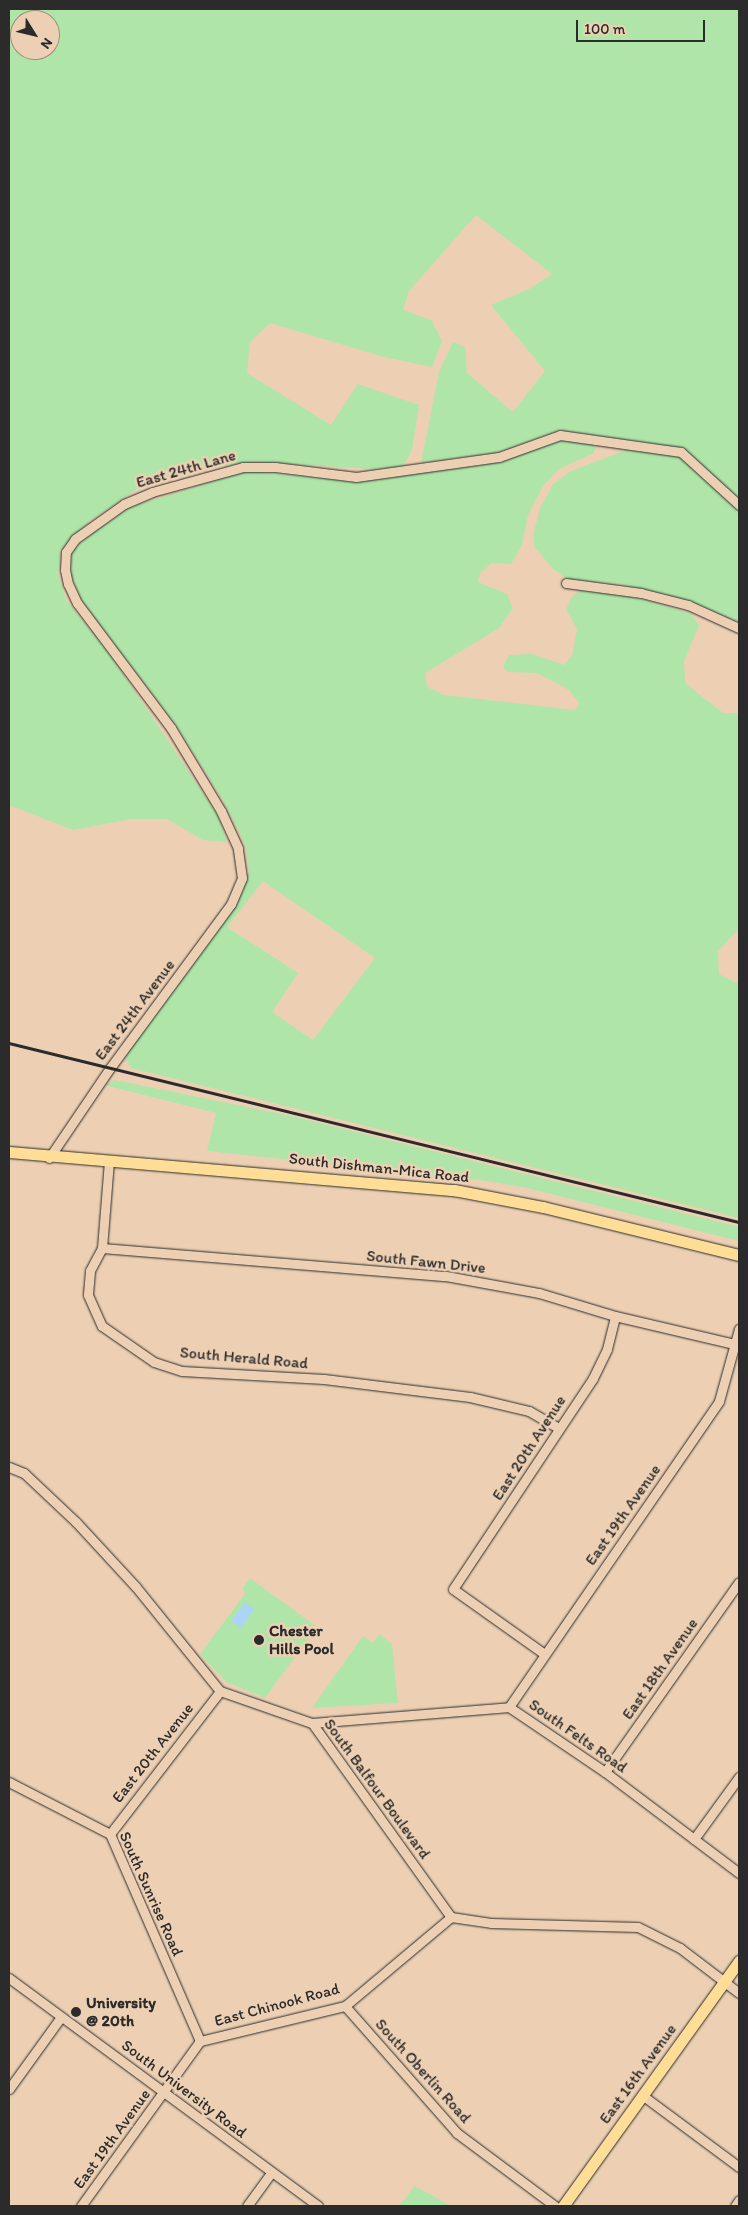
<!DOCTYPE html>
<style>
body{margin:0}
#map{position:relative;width:748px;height:2215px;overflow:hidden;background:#edd0b3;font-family:Itim,sans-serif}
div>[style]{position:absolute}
.green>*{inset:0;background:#afe5a8}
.water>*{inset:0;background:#abd4f6}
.roads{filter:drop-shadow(0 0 1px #2b2b2b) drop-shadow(0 0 1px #2b2b2b)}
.minor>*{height:9px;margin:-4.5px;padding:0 4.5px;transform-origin:4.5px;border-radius:4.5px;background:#edd0b3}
.major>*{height:11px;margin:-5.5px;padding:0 5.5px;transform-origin:5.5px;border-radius:5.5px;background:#fedd96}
.rail>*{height:2.5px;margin:-1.25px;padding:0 1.25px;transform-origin:1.25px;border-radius:1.25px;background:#2b2b2b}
.dots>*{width:14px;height:14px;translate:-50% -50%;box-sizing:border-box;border:2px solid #edd0b3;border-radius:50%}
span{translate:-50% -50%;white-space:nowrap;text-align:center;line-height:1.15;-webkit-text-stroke:5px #edd0b3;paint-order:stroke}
.street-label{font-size:16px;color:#2b2b2b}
.poi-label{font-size:16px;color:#2b2b2b;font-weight:700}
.left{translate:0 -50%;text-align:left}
.frame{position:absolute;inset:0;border:10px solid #2b2b2b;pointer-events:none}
.north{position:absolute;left:10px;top:10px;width:50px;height:50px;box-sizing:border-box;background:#edd0b3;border:1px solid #9f8e7d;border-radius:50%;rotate:126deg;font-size:14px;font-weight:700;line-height:20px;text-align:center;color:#2b2b2b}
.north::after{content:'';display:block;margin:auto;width:18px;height:22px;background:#2b2b2b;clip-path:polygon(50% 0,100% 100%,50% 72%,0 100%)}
.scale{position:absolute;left:576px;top:20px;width:129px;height:22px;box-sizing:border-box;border:2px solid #2b2b2b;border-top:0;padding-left:6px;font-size:15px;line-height:18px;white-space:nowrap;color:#2b2b2b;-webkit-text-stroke:4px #edd0b3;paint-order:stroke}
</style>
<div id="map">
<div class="green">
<div style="clip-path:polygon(evenodd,9px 9px,739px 9px,739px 622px,697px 604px,621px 584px,567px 579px,553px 569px,534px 546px,534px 532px,540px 508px,553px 484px,571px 471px,624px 451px,626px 441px,561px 430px,495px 453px,421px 463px,439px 372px,453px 342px,465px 347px,467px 373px,513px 412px,545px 371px,491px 305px,529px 289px,552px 274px,476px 215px,409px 291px,403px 310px,431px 320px,442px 341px,432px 367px,384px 357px,270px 323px,250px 342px,247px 373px,331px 425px,358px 384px,419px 405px,412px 450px,403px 467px,373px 469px,254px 462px,197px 470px,137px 489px,90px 521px,61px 549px,58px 572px,66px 600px,108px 652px,167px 739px,218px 816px,227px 842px,203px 840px,167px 819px,131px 819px,73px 830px,9px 805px,9px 9px,20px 20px,50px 20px,50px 50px,20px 50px,20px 20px)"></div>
<div style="clip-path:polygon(evenodd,560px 440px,592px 443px,596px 449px,592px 454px,559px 469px,543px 486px,528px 515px,522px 545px,511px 564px,492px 563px,480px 573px,478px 582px,507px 594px,513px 608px,499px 628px,425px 673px,427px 687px,444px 695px,575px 710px,580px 704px,569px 690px,537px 673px,508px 672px,503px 667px,509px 655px,532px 654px,564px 665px,572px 656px,577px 629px,566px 609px,572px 597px,582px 588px,621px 593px,690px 613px,699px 625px,684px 661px,685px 683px,723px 713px,739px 713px,739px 929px,718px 951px,719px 974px,739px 984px,739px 1218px,131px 1068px,124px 1056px,235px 906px,249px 871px,245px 844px,225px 804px,176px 725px,81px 600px,72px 575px,72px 552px,82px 541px,130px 507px,247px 471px,357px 481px,501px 462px,560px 440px,263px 881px,375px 958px,313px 1040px,272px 1012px,298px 973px,227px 927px,263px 881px)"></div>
<div style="clip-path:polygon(115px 1080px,296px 1117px,739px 1227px,739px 1241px,527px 1188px,480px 1180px,207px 1151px,216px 1113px,104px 1085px)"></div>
<div style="clip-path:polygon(250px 1578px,317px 1627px,265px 1698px,226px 1682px,200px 1654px,245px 1594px,243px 1588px)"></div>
<div style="clip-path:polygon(379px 1634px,392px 1644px,398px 1703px,312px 1708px,363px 1636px,373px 1643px)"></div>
<div style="clip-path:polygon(415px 2186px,449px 2205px,451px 2206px,399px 2206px)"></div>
</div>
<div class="water">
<div style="clip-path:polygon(245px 1602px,254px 1609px,241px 1628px,231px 1621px)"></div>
</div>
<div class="roads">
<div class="minor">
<div style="left:566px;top:583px;width:76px;rotate:7.6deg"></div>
<div style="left:641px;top:593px;width:49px;rotate:14.3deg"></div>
<div style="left:688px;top:605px;width:56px;rotate:24.3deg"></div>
<div style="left:49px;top:1158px;width:109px;rotate:-55.9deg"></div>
<div style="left:110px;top:1068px;width:204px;rotate:-53.6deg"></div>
<div style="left:231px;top:904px;width:28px;rotate:-67deg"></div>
<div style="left:242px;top:878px;width:30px;rotate:-98deg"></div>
<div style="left:238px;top:848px;width:41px;rotate:-114.7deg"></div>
<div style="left:221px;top:811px;width:97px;rotate:-121.1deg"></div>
<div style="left:171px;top:728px;width:156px;rotate:-126.9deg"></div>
<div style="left:77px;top:603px;width:21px;rotate:-115deg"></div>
<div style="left:68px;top:584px;width:14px;rotate:-102deg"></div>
<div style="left:65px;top:570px;width:18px;rotate:-87deg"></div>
<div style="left:66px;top:552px;width:16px;rotate:-55deg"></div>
<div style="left:75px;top:539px;width:60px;rotate:-35.5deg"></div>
<div style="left:124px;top:504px;width:30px;rotate:-23deg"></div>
<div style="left:152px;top:492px;width:94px;rotate:-15.4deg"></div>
<div style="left:243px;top:467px;width:32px"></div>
<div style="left:275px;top:467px;width:82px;rotate:7deg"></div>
<div style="left:356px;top:477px;width:144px;rotate:-8deg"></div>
<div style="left:499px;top:457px;width:65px;rotate:-19.8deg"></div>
<div style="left:560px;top:435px;width:122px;rotate:8deg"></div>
<div style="left:681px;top:452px;width:79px;rotate:42.4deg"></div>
<div style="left:109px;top:1161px;width:87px;rotate:94.6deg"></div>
<div style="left:102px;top:1248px;width:26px;rotate:118deg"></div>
<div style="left:90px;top:1271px;width:24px;rotate:95deg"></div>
<div style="left:88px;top:1295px;width:34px;rotate:66deg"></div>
<div style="left:102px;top:1326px;width:63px;rotate:34.7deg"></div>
<div style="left:154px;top:1362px;width:29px;rotate:18deg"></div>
<div style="left:182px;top:1371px;width:142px;rotate:3.2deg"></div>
<div style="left:324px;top:1379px;width:147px;rotate:7deg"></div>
<div style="left:470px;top:1397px;width:61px;rotate:13.3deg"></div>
<div style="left:529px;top:1411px;width:34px;rotate:30deg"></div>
<div style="left:102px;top:1248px;width:345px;rotate:4.7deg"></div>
<div style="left:446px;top:1276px;width:95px;rotate:10.4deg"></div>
<div style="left:539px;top:1293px;width:79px;rotate:16.8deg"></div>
<div style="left:615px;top:1316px;width:127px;rotate:13.2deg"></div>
<div style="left:9px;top:1467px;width:16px;rotate:22deg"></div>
<div style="left:24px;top:1473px;width:71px;rotate:43.3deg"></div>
<div style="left:76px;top:1522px;width:88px;rotate:47.3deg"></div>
<div style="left:136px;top:1587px;width:134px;rotate:51.1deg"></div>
<div style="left:220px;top:1691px;width:97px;rotate:19.2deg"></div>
<div style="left:312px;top:1723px;width:239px;rotate:54.4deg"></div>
<div style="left:451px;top:1917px;width:40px;rotate:8.5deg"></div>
<div style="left:491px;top:1923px;width:147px;rotate:1.6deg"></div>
<div style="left:638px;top:1927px;width:47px;rotate:26.6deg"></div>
<div style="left:680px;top:1948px;width:74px;rotate:37.3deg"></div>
<div style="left:543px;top:1653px;width:110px;rotate:-144.6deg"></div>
<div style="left:453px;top:1589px;width:253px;rotate:-56.4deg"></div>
<div style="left:593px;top:1378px;width:32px;rotate:-64deg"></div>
<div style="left:607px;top:1349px;width:34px;rotate:-76deg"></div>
<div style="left:509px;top:1707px;width:371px;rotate:-55.5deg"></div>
<div style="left:719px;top:1401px;width:75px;rotate:-74.5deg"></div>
<div style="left:312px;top:1723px;width:198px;rotate:-4.6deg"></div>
<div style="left:509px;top:1707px;width:116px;rotate:34.1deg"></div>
<div style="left:605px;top:1772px;width:168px;rotate:37deg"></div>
<div style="left:605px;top:1772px;width:232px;rotate:-54.8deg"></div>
<div style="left:9px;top:1782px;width:114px;rotate:27.2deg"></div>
<div style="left:110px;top:1834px;width:226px;rotate:66.5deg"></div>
<div style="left:110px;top:1834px;width:180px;rotate:-52.4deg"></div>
<div style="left:694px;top:1839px;width:77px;rotate:-54deg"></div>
<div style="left:9px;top:1978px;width:384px;rotate:36.4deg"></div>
<div style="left:345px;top:2006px;width:169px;rotate:48.6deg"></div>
<div style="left:457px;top:2133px;width:122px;rotate:36.7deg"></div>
<div style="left:200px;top:2041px;width:149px;rotate:-13.6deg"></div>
<div style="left:345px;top:2006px;width:138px;rotate:-40deg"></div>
<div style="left:9px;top:2089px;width:89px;rotate:-54.2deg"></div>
<div style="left:642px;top:2095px;width:121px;rotate:36.6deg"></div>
<div style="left:81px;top:2206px;width:203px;rotate:-54.2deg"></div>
<div style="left:247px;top:2206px;width:41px;rotate:-54deg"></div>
<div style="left:735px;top:2206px;width:7px;rotate:-56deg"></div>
</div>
<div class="major">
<div style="left:9px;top:1152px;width:447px;rotate:4.9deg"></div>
<div style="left:454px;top:1190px;width:91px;rotate:10.8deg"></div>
<div style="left:543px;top:1207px;width:202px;rotate:13.8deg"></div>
<div style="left:563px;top:2206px;width:302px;rotate:-54.3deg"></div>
</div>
</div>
<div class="rail">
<div style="left:9px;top:1043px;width:752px;rotate:13.78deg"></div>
</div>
<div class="dots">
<div style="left:259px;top:1640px;background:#2b2b2b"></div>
<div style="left:76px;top:2012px;background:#2b2b2b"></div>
</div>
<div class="street-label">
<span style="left:186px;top:469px;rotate:-16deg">East 24th Lane</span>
<span style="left:135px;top:1010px;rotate:-53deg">East 24th Avenue</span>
<span style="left:379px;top:1168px;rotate:6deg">South Dishman-Mica Road</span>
<span style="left:426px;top:1262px;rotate:6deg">South Fawn Drive</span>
<span style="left:244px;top:1358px;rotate:5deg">South Herald Road</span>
<span style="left:529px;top:1448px;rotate:-57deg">East 20th Avenue</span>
<span style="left:623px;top:1515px;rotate:-55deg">East 19th Avenue</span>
<span style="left:660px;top:1669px;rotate:-55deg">East 18th Avenue</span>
<span style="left:578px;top:1736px;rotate:35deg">South Felts Road</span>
<span style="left:153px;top:1753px;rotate:-52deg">East 20th Avenue</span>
<span style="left:377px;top:1789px;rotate:54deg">South Balfour Boulevard</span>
<span style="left:151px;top:1894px;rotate:66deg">South Sunrise Road</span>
<span style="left:277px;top:2005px;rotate:-15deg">East Chinook Road</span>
<span style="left:423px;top:2071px;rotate:48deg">South Oberlin Road</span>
<span style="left:638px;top:2074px;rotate:-54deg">East 16th Avenue</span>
<span style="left:184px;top:2089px;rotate:37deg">South University Road</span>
<span style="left:112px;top:2139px;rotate:-54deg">East 19th Avenue</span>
</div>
<div class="poi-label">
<span class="left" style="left:269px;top:1640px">Chester<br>Hills Pool</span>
<span class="left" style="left:86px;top:2012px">University<br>@ 20th</span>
</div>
<div class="frame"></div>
<div class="north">N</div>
<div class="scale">100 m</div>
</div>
